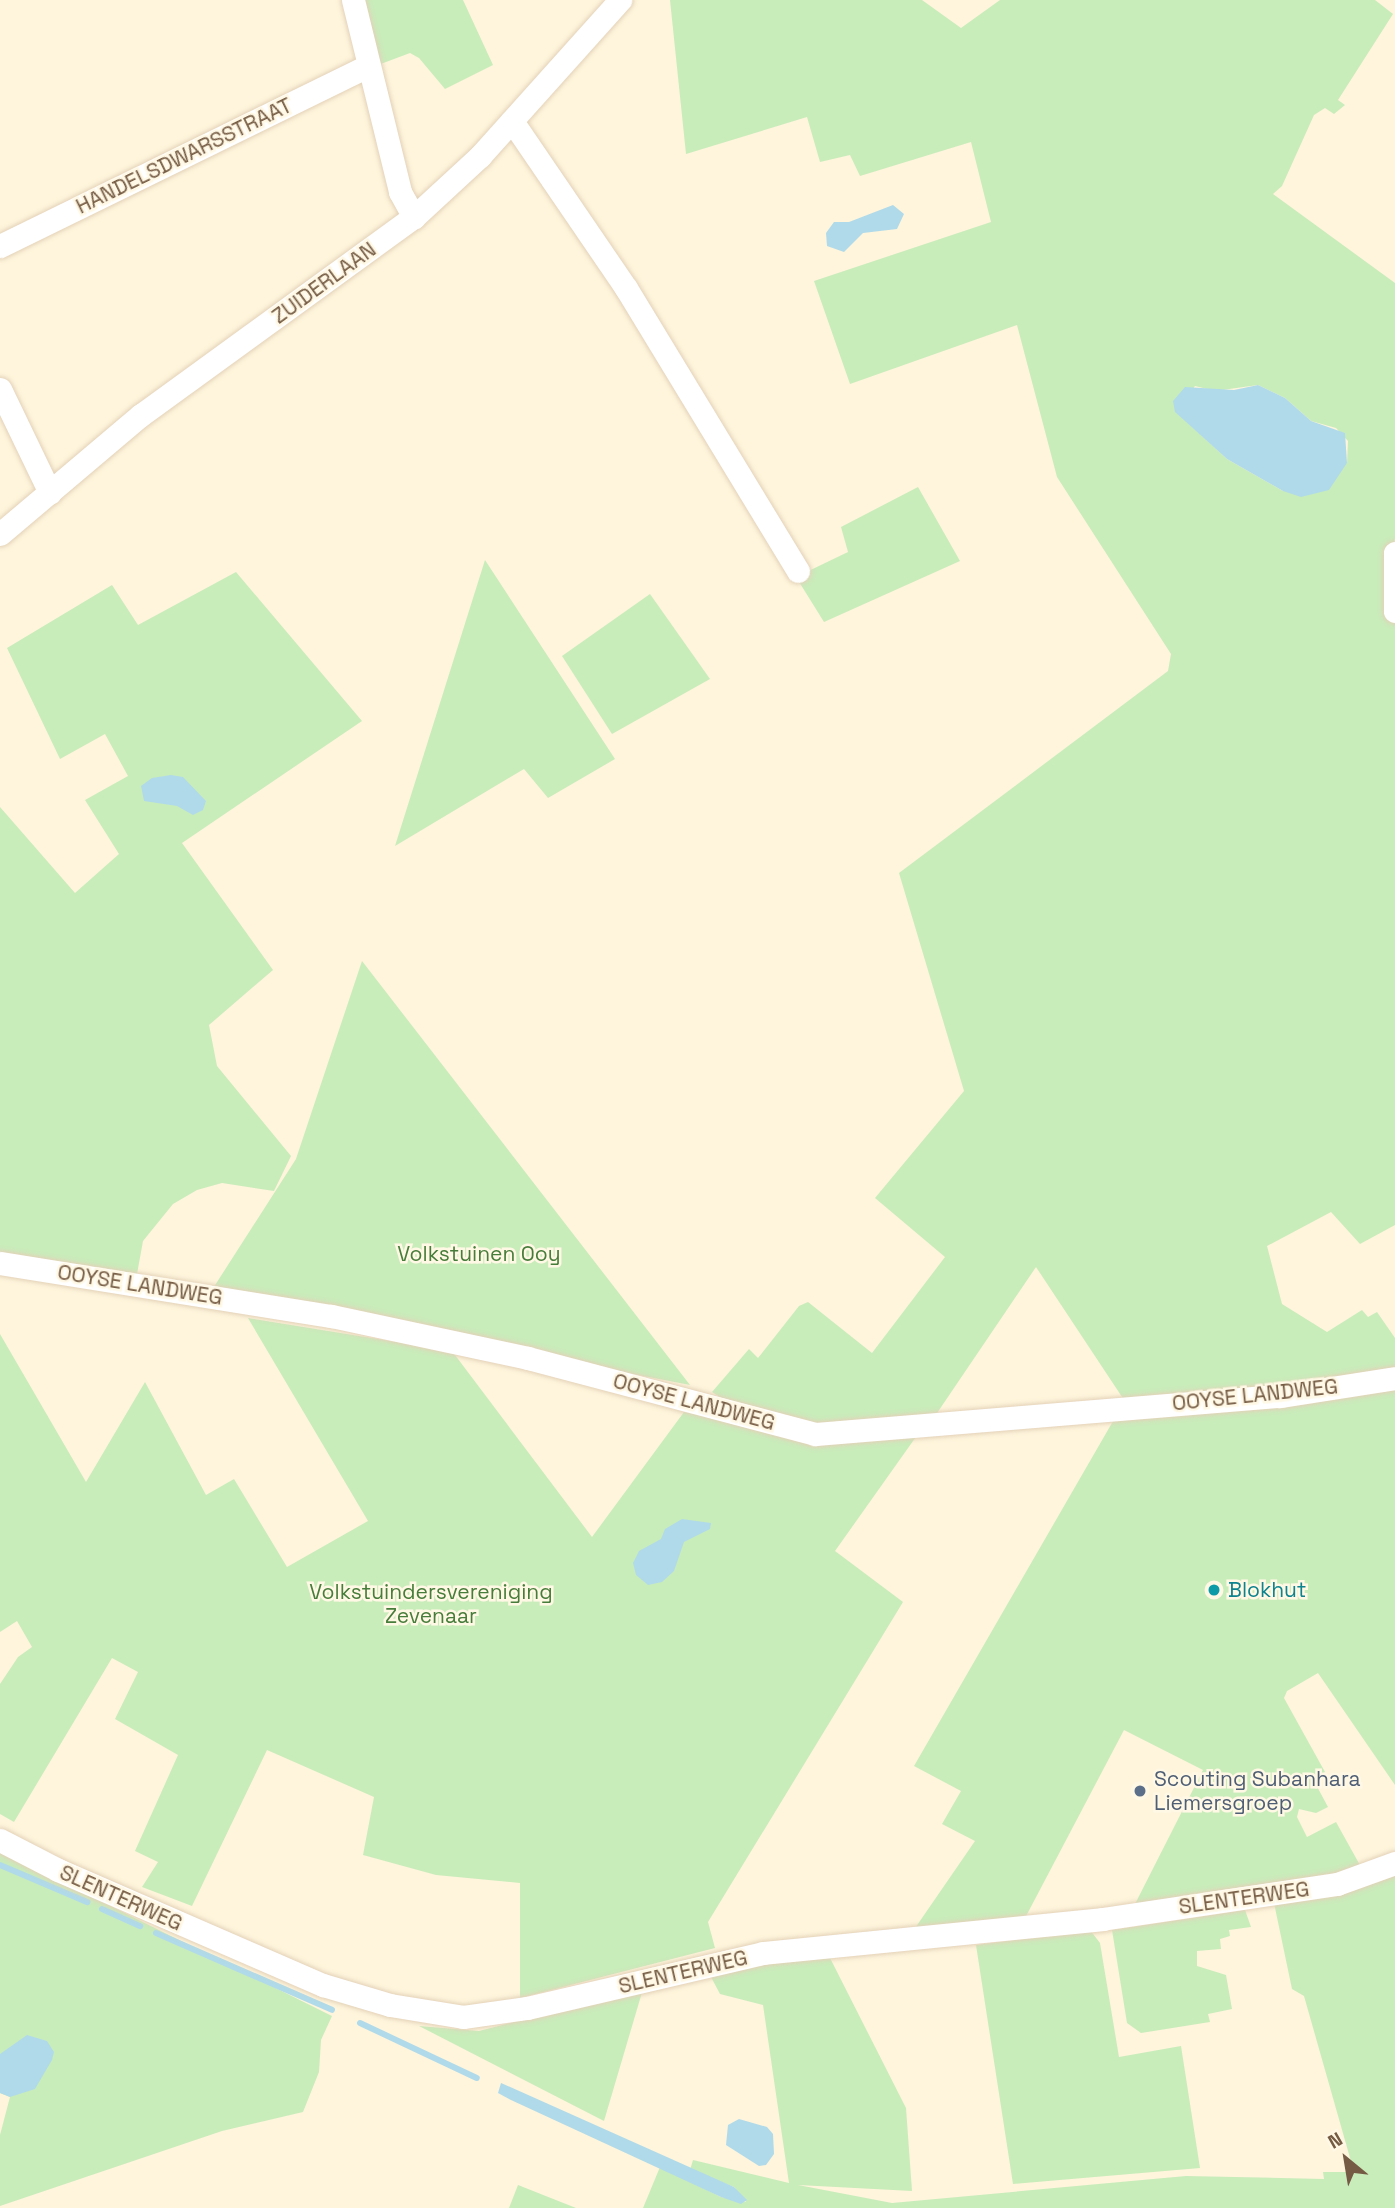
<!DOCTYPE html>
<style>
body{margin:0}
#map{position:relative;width:1395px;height:2208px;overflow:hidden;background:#fef5dc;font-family:"Space Grotesk",sans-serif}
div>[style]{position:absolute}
.green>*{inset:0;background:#c9ecbb}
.water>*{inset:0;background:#b0dae9}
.stream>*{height:6px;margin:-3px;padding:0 3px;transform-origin:3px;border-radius:3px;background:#b0dae9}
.roads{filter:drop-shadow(0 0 2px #e3d1b8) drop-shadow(0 0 2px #e3d1b8)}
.minor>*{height:23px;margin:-11.5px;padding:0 11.5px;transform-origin:11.5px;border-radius:11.5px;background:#fff}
.dots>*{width:19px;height:19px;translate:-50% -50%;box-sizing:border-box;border:4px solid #fff8e5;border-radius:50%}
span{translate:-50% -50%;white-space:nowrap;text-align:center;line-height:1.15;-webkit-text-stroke:5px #fff8e5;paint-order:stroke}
.street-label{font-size:21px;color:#755b44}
.park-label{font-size:21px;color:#477d3a}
.culture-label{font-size:21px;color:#0d838f}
.left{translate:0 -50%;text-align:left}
.service-label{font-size:21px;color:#4e5e75}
.north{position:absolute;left:1311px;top:2124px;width:70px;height:70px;-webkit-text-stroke:5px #fff8e5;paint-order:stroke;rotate:330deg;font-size:19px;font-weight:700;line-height:28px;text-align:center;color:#755b44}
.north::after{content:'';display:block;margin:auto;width:24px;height:32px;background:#755b44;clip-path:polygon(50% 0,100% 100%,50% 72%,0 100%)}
</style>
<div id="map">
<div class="green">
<div style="clip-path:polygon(362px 0,463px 0,493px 65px,445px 89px,419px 58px,410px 53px,378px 65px)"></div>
<div style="clip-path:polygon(evenodd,670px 0,922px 0,961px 28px,1000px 0,1375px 0,1393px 14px,1338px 100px,1345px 105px,1334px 114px,1325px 108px,1314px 115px,1282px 186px,1273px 194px,1395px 283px,1395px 539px,1391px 553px,1395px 619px,1395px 1225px,1360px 1244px,1331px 1212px,1267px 1246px,1282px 1304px,1327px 1332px,1362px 1310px,1368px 1317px,1377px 1312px,1395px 1338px,1395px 1372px,1128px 1406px,1036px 1267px,931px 1422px,833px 1428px,753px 1418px,712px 1392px,749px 1349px,758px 1358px,799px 1306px,808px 1302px,872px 1353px,945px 1257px,875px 1198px,964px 1091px,899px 873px,1168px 671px,1171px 654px,1057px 477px,1017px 325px,850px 384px,814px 281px,991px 222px,971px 142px,860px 176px,850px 155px,820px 162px,807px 117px,686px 154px,670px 0,1258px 385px,1285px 398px,1311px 421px,1336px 428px,1348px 441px,1347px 463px,1283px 491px,1227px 459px,1176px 412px,1195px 386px,1215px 391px,1258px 385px)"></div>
<div style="clip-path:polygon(918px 487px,960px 561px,824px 622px,796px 577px,848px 552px,841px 527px)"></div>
<div style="clip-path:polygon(485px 560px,615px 759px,548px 798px,524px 769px,395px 846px)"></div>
<div style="clip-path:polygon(236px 572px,362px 721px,182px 843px,273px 970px,209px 1025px,217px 1066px,291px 1156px,274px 1191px,222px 1183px,197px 1190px,173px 1204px,143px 1241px,135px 1285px,0 1265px,0 807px,75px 893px,119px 854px,85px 800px,128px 776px,105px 734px,60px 759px,7px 648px,112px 585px,138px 625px)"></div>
<div style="clip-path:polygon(650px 594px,710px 679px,612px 734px,562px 656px)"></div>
<div style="clip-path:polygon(362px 961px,690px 1385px,210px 1293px,296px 1159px)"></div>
<div style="clip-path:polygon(248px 1318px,452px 1351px,592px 1537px,684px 1412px,817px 1437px,918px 1434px,835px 1551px,903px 1602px,708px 1922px,715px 1948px,520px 1998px,520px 1883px,436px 1875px,363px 1855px,374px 1797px,267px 1750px,192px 1906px,142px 1887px,158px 1862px,135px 1851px,178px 1755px,115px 1719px,138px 1672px,112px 1658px,14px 1822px,0 1814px,0 1684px,18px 1657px,32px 1647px,17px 1621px,0 1632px,0 1334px,86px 1482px,145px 1382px,206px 1495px,234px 1479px,287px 1567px,368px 1521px)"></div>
<div style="clip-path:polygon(1395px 1384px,1395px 1785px,1318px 1673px,1287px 1691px,1284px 1698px,1325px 1772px,1313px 1779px,1328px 1807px,1316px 1813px,1299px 1809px,1297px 1817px,1307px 1837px,1336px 1822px,1361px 1867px,1311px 1881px,1134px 1906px,1203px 1770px,1124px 1730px,1024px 1920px,911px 1934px,975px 1841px,942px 1824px,961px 1791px,914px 1766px,1116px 1416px)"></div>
<div style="clip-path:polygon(0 1851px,332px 2016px,321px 2040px,319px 2072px,303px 2112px,222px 2131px,0 2206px,0 2135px,10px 2097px,0 2093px)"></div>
<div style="clip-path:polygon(1395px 1873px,1395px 2208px,643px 2208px,660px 2167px,721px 2197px,746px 2202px,734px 2187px,690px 2170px,693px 2160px,789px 2183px,763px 2005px,720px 1994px,711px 1977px,749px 1963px,829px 1956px,906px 2108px,912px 2191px,798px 2185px,892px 2203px,1186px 2176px,1324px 2179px,1323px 2172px,1354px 2172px,1304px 1996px,1292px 1989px,1274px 1903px,1307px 1900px)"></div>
<div style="clip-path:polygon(1245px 1910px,1251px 1927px,1229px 1930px,1230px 1936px,1220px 1939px,1221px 1949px,1197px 1951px,1197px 1966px,1226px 1975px,1232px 2009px,1208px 2014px,1210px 2022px,1141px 2033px,1127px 2023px,1112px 1930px)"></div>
<div style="clip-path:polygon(1090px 1930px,1100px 1943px,1119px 2057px,1181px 2046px,1200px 2168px,1013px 2184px,976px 1945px)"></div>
<div style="clip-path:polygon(643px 1989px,604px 2121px,419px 2026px,479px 2031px)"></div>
<div style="clip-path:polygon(518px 2185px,576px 2208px,509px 2208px)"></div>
</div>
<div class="water">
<div style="clip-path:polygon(893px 205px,904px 214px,897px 229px,863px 233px,844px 252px,827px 246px,826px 233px,834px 222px,849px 222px)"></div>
<div style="clip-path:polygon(1258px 385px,1285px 398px,1311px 421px,1345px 433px,1347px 463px,1329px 490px,1301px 497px,1283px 491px,1227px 459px,1175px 412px,1173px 401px,1185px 387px,1234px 390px)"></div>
<div style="clip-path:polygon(171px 775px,183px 777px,206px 801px,203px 810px,193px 815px,177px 806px,144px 801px,141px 786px,152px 778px)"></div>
<div style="clip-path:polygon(682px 1519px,711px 1523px,710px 1529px,684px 1542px,674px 1571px,662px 1582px,648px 1585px,636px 1575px,633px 1563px,639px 1551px,661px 1539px,665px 1529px)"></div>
<div style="clip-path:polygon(27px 2035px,47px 2041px,54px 2052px,52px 2060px,35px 2089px,10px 2097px,0 2093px,0 2054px)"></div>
<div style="clip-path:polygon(501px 2083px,734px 2187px,747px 2200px,741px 2204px,721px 2197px,511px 2100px,498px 2093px)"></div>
<div style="clip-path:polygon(739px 2119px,767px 2127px,773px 2134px,774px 2154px,766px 2165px,759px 2166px,726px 2145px,728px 2125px)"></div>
</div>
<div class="stream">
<div style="left:0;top:1865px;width:95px;rotate:23deg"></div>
<div style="left:102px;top:1909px;width:42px;rotate:24.1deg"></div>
<div style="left:156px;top:1933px;width:192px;rotate:23.6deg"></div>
<div style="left:360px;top:2023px;width:129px;rotate:25.2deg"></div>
</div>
<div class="roads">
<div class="minor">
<div style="left:353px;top:0;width:198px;rotate:76.2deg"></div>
<div style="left:400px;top:192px;width:29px;rotate:61deg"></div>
<div style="left:512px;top:121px;width:202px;rotate:55.7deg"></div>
<div style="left:626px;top:288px;width:331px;rotate:58.7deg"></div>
<div style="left:0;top:246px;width:410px;rotate:-26.1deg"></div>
<div style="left:0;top:389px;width:115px;rotate:64.3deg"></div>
<div style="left:0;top:534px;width:185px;rotate:-40.2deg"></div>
<div style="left:141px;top:415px;width:337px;rotate:-36deg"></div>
<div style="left:414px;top:217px;width:90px;rotate:-42.7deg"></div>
<div style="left:480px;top:156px;width:210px;rotate:-48.1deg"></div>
<div style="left:1395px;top:553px;width:58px;rotate:90deg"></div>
<div style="left:0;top:1263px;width:335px;rotate:9.1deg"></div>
<div style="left:331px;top:1316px;width:201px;rotate:12deg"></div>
<div style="left:528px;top:1358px;width:297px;rotate:14.8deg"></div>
<div style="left:815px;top:1434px;width:467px;rotate:-4.7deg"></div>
<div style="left:1280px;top:1396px;width:116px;rotate:-8.9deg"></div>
<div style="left:0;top:1840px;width:65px;rotate:27.3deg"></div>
<div style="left:58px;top:1870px;width:289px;rotate:23.5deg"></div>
<div style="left:323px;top:1985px;width:70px;rotate:16.6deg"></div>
<div style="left:390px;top:2005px;width:74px;rotate:9.3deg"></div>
<div style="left:463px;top:2017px;width:65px;rotate:-8deg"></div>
<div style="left:527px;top:2008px;width:242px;rotate:-13.1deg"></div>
<div style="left:763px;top:1953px;width:341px;rotate:-5.7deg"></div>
<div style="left:1102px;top:1919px;width:238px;rotate:-8.5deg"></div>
<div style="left:1337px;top:1884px;width:62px;rotate:-19.9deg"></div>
</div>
</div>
<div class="dots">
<div style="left:1214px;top:1590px;background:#0f9aa8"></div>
<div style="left:1140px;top:1791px;background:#5c6f8a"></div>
</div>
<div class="street-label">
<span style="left:184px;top:156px;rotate:-26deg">HANDELSDWARSSTRAAT</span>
<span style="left:324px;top:283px;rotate:-36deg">ZUIDERLAAN</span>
<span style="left:140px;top:1285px;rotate:9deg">OOYSE LANDWEG</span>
<span style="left:1255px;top:1395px;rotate:-6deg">OOYSE LANDWEG</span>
<span style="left:694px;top:1402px;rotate:15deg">OOYSE LANDWEG</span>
<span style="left:121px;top:1898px;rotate:24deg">SLENTERWEG</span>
<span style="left:1244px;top:1898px;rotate:-8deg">SLENTERWEG</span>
<span style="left:683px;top:1972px;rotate:-13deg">SLENTERWEG</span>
</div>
<div class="park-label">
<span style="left:479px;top:1254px">Volkstuinen Ooy</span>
<span style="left:431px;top:1604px">Volkstuindersvereniging<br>Zevenaar</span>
</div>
<div class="culture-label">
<span class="left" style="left:1228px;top:1590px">Blokhut</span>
</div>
<div class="service-label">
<span class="left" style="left:1154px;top:1791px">Scouting Subanhara<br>Liemersgroep</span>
</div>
<div class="north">N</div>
</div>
